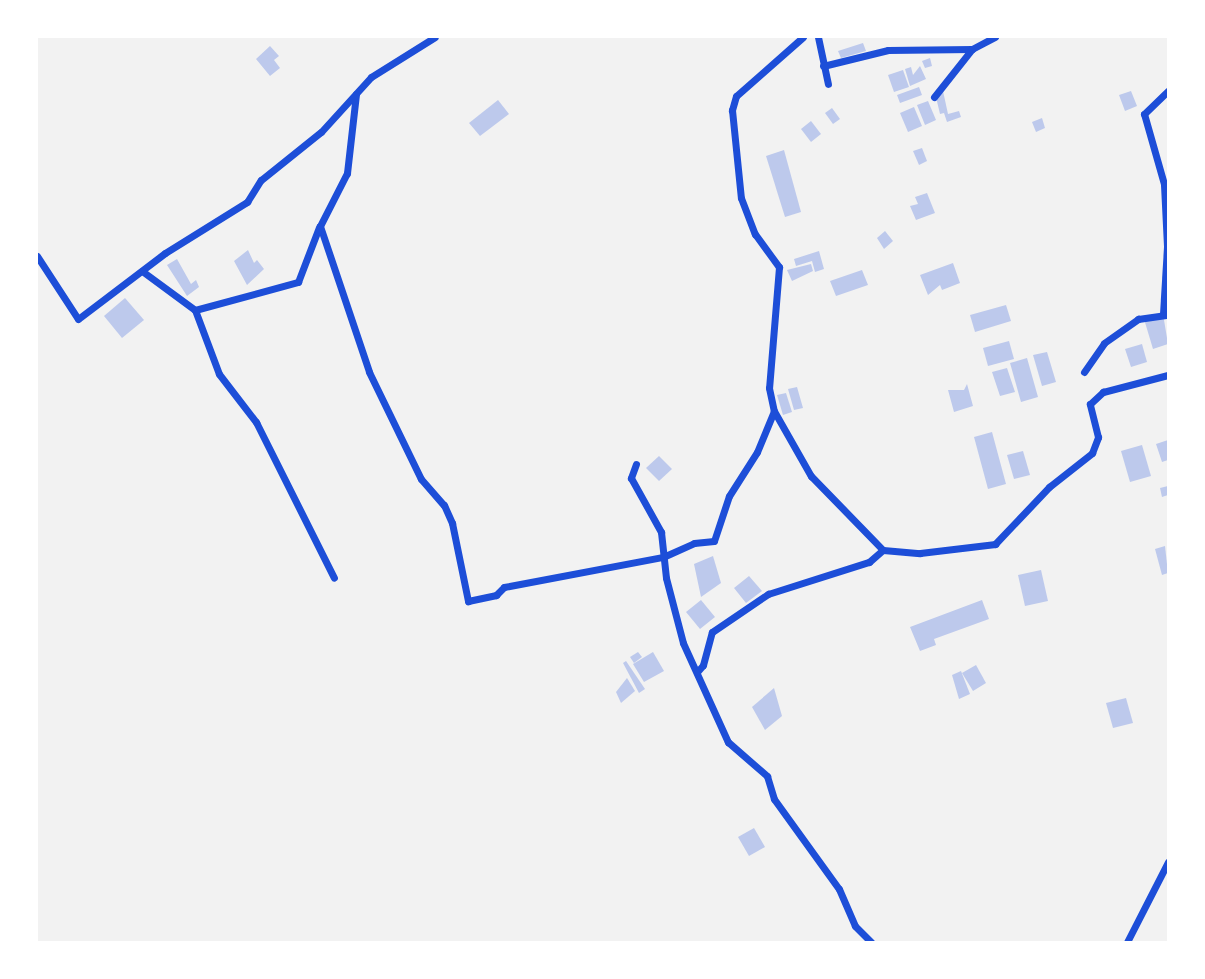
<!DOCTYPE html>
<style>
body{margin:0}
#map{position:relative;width:1205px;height:979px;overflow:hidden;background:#f2f2f2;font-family:"Asap Condensed",sans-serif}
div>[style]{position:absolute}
.building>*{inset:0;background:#bdc9ec}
.minor>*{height:7px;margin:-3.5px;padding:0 3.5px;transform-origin:3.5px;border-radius:3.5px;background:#1d4ed8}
span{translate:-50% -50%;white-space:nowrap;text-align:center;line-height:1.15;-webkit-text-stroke:5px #fff;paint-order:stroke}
.frame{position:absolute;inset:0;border:38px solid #fff;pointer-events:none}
</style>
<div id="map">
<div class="building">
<div style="clip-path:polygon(863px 43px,866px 51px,841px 58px,838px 51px)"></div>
<div style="clip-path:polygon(270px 46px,279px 56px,274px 60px,280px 68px,270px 76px,256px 59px)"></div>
<div style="clip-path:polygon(930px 58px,932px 66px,925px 68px,922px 61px)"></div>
<div style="clip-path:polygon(920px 66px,926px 79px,910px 86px,905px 69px,911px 67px,913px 75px)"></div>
<div style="clip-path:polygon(903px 70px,909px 87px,894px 92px,888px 75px)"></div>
<div style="clip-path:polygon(919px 87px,922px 95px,900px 103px,897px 95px)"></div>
<div style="clip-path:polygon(943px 91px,948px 114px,959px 111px,961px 117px,947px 122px,944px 113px,940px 114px,935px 93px)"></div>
<div style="clip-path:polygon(1131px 91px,1137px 106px,1125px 111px,1119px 95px)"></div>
<div style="clip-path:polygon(498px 100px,509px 114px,480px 136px,469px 123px)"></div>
<div style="clip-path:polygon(928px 101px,936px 120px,925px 125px,917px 105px)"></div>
<div style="clip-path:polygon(914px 107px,922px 126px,908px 132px,900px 113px)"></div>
<div style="clip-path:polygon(832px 108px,840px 119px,833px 124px,825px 113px)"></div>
<div style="clip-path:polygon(1042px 118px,1045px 128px,1036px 132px,1032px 122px)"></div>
<div style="clip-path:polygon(811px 121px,821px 134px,811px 142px,801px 129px)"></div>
<div style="clip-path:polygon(922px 148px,927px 161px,919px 165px,913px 151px)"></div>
<div style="clip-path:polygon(784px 150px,801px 212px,785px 217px,766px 156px)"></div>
<div style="clip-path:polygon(927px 193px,935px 213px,916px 220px,910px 206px,918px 204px,915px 197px)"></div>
<div style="clip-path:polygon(885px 231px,893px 241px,884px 249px,877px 238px)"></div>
<div style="clip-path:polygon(248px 250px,254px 263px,257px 260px,264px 269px,247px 285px,234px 261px)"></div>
<div style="clip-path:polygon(819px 251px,824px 269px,815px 272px,812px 261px,796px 266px,794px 259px)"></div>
<div style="clip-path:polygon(177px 259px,191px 284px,196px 280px,199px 287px,187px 296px,167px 265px)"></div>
<div style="clip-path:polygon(953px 263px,960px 283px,942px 290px,940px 285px,928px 295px,920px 275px)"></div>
<div style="clip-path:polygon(811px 264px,813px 271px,792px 281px,787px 270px)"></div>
<div style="clip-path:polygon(862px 270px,868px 285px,836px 296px,830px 281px)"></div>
<div style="clip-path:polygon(125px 298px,144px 320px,122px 338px,104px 316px)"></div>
<div style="clip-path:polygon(1006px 305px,1011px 321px,975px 332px,970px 315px)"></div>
<div style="clip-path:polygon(1163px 314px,1168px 344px,1153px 349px,1144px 319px)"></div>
<div style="clip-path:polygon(1009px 341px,1014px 359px,988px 366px,983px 348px)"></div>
<div style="clip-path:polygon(1142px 344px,1147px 362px,1131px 367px,1125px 349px)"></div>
<div style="clip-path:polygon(1047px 352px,1056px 382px,1042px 386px,1033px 355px)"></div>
<div style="clip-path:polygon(1027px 358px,1038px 397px,1021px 402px,1010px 363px)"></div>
<div style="clip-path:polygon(1007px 368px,1015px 392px,1000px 396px,992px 372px)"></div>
<div style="clip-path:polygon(967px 384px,973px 406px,954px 412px,948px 390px,964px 390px)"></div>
<div style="clip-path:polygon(797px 387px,803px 408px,794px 410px,788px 389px)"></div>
<div style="clip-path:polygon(786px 393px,792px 412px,783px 415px,777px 395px)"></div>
<div style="clip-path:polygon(992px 432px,1006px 484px,988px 489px,974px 437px)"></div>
<div style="clip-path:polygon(1168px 440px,1168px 460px,1162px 462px,1156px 444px)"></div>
<div style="clip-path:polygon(1142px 445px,1151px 476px,1130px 482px,1121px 451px)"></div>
<div style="clip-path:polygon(1023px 451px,1030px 475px,1014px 479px,1007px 455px)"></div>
<div style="clip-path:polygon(659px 456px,672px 469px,659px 481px,646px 468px)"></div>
<div style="clip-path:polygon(1168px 486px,1168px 495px,1162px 497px,1160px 488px)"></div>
<div style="clip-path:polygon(1165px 546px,1168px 573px,1162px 575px,1155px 549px)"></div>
<div style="clip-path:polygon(713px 556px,721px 583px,701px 597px,694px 564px)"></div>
<div style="clip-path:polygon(1041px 570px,1048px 601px,1025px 606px,1018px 575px)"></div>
<div style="clip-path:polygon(749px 576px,762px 591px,746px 603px,734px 588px)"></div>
<div style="clip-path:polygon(701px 600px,715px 617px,700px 629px,686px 612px)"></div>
<div style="clip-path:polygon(982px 600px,989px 619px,934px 639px,936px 645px,920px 651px,910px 627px)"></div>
<div style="clip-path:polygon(638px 652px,642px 657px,634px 663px,630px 657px)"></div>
<div style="clip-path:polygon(653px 652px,664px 671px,644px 682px,633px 664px)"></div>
<div style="clip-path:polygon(626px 661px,645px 689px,639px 693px,623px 663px)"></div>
<div style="clip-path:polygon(976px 665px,986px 683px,973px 691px,962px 673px)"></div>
<div style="clip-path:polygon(961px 671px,970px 694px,959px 699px,952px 675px)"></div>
<div style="clip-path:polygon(627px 678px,635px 691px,621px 703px,616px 692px)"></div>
<div style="clip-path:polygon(774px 688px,782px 716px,765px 730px,752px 707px)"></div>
<div style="clip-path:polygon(1126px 698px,1133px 723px,1113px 728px,1106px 703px)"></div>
<div style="clip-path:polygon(754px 828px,765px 847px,749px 856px,738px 837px)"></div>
</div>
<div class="minor">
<div style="left:803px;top:37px;width:89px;rotate:138.6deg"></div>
<div style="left:736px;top:96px;width:15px;rotate:106deg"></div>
<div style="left:732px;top:110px;width:88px;rotate:84.2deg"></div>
<div style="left:741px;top:198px;width:39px;rotate:69deg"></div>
<div style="left:755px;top:234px;width:41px;rotate:54deg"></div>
<div style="left:779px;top:267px;width:121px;rotate:94.7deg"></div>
<div style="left:769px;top:388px;width:24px;rotate:78deg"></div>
<div style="left:774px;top:411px;width:75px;rotate:60.4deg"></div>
<div style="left:811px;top:476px;width:103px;rotate:45.8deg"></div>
<div style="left:883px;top:550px;width:37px;rotate:5deg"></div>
<div style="left:920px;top:553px;width:76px;rotate:-6.8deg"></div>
<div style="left:995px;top:544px;width:79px;rotate:-46.5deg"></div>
<div style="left:1049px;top:487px;width:55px;rotate:-38.3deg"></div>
<div style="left:1092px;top:453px;width:17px;rotate:-69deg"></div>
<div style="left:1098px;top:437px;width:34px;rotate:-104deg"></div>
<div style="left:1090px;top:404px;width:18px;rotate:-43deg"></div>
<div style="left:1103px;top:392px;width:67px;rotate:-14.7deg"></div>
<div style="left:818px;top:37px;width:48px;rotate:78deg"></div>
<div style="left:823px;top:66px;width:67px;rotate:-13.8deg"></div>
<div style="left:888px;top:50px;width:84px;rotate:-0.7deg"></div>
<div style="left:356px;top:94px;width:80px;rotate:96.5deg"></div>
<div style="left:347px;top:173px;width:59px;rotate:117deg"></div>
<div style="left:320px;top:226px;width:154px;rotate:71.4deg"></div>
<div style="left:369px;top:372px;width:119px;rotate:64.1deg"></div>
<div style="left:421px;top:479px;width:35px;rotate:49deg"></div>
<div style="left:444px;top:505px;width:20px;rotate:66deg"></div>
<div style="left:452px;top:523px;width:80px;rotate:78.4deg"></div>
<div style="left:468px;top:601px;width:29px;rotate:-12deg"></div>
<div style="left:496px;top:595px;width:11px;rotate:-45deg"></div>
<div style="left:504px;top:587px;width:162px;rotate:-10.7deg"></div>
<div style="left:663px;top:557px;width:34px;rotate:-24deg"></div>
<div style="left:694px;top:543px;width:20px;rotate:-6deg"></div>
<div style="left:714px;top:541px;width:47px;rotate:-71.6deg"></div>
<div style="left:729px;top:496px;width:52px;rotate:-57.5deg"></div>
<div style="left:757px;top:452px;width:44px;rotate:-67.5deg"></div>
<div style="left:934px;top:97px;width:61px;rotate:-51.6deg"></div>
<div style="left:972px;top:49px;width:26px;rotate:-28deg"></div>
<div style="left:37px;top:256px;width:75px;rotate:56.9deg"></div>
<div style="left:78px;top:319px;width:109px;rotate:-37.2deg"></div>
<div style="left:165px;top:253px;width:97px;rotate:-31.9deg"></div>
<div style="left:247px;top:202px;width:26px;rotate:-58deg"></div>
<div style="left:261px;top:180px;width:77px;rotate:-38.7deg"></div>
<div style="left:321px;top:132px;width:74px;rotate:-47.7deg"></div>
<div style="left:371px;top:77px;width:75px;rotate:-32deg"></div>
<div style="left:142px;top:271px;width:66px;rotate:36.3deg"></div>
<div style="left:195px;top:310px;width:107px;rotate:-15.2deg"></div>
<div style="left:298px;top:282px;width:59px;rotate:-69.1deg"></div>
<div style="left:195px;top:310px;width:68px;rotate:69.4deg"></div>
<div style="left:219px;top:374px;width:61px;rotate:52.4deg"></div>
<div style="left:256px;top:422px;width:174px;rotate:63.4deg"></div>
<div style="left:1163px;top:314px;width:68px;rotate:-86.6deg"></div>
<div style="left:1167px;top:246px;width:62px;rotate:-92.8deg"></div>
<div style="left:1164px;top:184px;width:73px;rotate:-105.9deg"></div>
<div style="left:1144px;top:114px;width:33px;rotate:-44deg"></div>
<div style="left:1084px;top:372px;width:35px;rotate:-55deg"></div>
<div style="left:1104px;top:343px;width:42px;rotate:-35.2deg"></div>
<div style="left:1138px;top:319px;width:30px;rotate:-8deg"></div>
<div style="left:636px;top:464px;width:15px;rotate:110deg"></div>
<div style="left:631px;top:478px;width:62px;rotate:60.9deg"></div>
<div style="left:661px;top:532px;width:46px;rotate:83.8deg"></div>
<div style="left:666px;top:578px;width:67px;rotate:75.3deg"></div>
<div style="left:683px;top:643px;width:109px;rotate:65.6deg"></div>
<div style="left:728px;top:742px;width:52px;rotate:41.1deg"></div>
<div style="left:767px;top:776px;width:24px;rotate:73deg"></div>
<div style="left:774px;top:799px;width:111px;rotate:54.2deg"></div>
<div style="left:839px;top:889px;width:40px;rotate:66.6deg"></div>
<div style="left:855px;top:926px;width:23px;rotate:45deg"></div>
<div style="left:697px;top:672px;width:9px;rotate:-49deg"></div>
<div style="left:703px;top:665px;width:34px;rotate:-75deg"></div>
<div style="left:712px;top:632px;width:68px;rotate:-34.2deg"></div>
<div style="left:768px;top:594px;width:106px;rotate:-17.6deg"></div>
<div style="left:869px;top:562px;width:18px;rotate:-41deg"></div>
<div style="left:1127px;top:942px;width:90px;rotate:-62.9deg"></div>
</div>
<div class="frame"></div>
</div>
